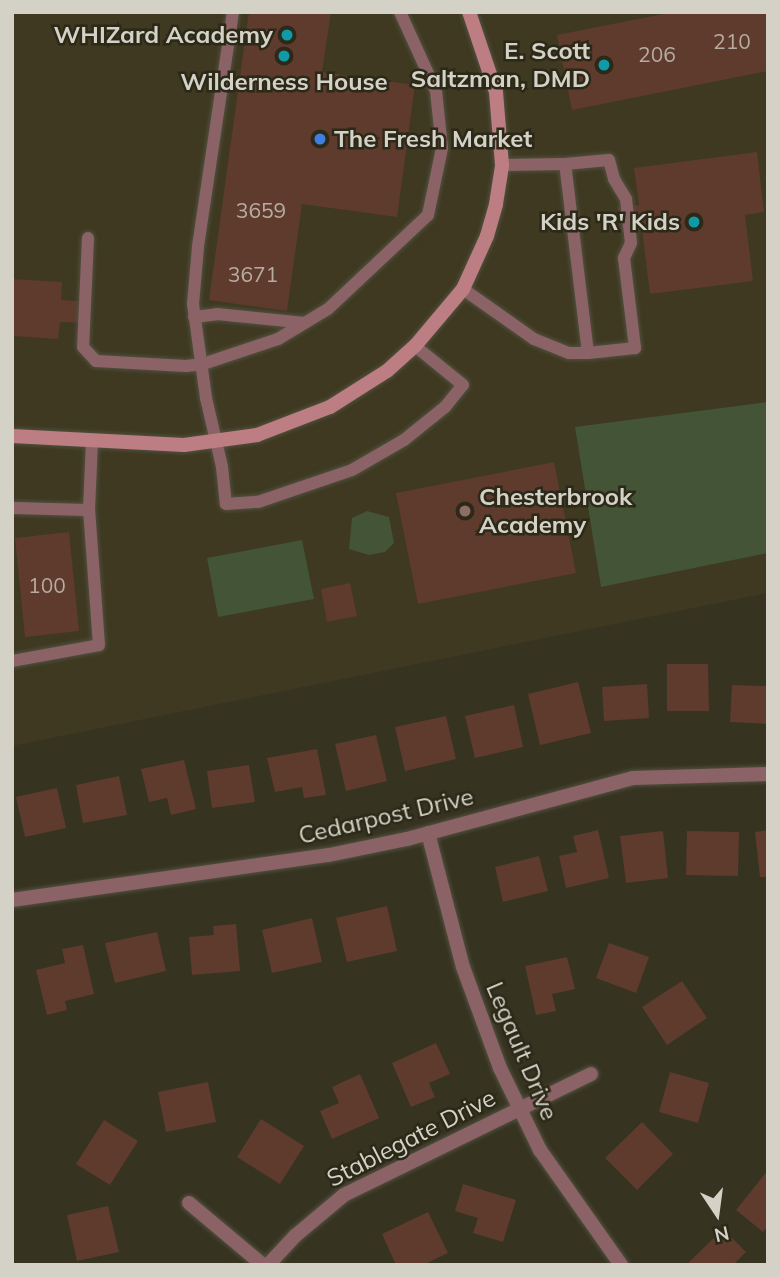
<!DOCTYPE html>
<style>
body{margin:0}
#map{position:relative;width:780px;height:1277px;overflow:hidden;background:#363321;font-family:Mulish,sans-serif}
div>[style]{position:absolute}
.built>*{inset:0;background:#3e3920}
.green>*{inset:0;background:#445437}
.building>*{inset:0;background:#5e3b2d}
.roads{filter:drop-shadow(0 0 2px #52503f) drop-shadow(0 0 2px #52503f)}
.lane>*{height:12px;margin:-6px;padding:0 6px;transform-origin:6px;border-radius:6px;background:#8b6366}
.street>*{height:14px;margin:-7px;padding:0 7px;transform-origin:7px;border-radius:7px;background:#8b6366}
.secondary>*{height:14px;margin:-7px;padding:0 7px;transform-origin:7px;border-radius:7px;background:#bc7e82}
.dots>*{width:19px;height:19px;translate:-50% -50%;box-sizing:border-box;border:4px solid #2c2918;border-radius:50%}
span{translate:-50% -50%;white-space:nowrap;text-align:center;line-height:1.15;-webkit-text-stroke:5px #2c2918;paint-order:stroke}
.number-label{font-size:21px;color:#b6aca0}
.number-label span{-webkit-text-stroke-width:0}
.poi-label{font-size:24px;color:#d4d2c7;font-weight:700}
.right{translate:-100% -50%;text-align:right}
.left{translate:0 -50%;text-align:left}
.street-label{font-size:24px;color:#d4d2c7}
.frame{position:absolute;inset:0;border:14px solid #d4d2c7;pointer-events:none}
.north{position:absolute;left:682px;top:1179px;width:70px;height:70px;-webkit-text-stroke:5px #2c2918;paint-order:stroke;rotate:167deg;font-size:19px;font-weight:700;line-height:28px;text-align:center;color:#d4d2c7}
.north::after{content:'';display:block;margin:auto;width:24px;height:32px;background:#d4d2c7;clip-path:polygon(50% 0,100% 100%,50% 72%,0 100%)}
</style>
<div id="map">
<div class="built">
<div style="clip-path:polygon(12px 12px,768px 12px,768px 593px,12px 746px)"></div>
</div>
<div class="green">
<div style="clip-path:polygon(768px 402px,768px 553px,601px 587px,575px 427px)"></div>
<div style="clip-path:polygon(367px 511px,389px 517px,394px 543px,385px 552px,369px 555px,349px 549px,352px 518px)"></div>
<div style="clip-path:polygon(302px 540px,314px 599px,218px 617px,207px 558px)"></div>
</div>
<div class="building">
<div style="clip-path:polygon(249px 12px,331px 12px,322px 72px,415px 85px,397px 217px,302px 204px,287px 311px,209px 300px)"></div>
<div style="clip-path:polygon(673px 12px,768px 12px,768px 71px,572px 110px,557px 35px)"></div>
<div style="clip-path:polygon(757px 152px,764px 212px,745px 215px,753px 281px,650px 294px,642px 230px,622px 232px,618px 207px,639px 205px,634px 168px)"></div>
<div style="clip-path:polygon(12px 279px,62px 282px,61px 300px,91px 302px,89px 323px,60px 322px,58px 339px,12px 336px)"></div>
<div style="clip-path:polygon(554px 462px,576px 573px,418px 604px,396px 493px)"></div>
<div style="clip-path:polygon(69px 532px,79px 631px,25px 637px,15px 538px)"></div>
<div style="clip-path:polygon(350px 583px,357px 616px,327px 622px,321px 589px)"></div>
<div style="clip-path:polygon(667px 664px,708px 664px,709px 711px,667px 711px)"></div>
<div style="clip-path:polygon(578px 682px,591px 733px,540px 745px,528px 694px)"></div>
<div style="clip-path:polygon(647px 684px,649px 718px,604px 721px,602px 687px)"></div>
<div style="clip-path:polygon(732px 685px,768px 686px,768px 724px,730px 722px)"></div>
<div style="clip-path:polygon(514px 705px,523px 747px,475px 758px,465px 716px)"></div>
<div style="clip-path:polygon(446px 716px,456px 759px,405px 771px,395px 727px)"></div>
<div style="clip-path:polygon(376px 735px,387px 781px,346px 791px,335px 744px)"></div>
<div style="clip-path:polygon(317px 749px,326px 795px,304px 798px,302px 787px,275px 792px,267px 758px)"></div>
<div style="clip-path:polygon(184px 760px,196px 809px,171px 815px,167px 798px,149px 802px,141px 769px)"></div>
<div style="clip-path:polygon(249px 765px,255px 802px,212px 808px,207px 771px)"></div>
<div style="clip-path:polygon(119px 776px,127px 815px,83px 823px,76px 785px)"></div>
<div style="clip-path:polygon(57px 788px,66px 828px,25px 837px,16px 797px)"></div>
<div style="clip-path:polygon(598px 830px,609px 878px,566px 888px,559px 856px,577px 852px,573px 836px)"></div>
<div style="clip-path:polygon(768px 830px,768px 877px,760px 877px,755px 832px)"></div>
<div style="clip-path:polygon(663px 831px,668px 878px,626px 883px,620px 836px)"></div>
<div style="clip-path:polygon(687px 831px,739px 832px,738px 876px,686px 875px)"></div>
<div style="clip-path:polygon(539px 856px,548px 891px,503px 902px,495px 867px)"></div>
<div style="clip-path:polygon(387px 906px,397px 951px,347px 962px,336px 918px)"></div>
<div style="clip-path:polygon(312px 918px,322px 962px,272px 973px,262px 930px)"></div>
<div style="clip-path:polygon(236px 924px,240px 971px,192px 975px,189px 937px,214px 935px,213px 926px)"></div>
<div style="clip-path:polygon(157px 932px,166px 971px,115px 983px,105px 943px)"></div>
<div style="clip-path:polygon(609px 943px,649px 957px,636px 993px,596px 978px)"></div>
<div style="clip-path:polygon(83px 945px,94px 994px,65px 1001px,67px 1010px,47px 1015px,36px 970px,65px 963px,62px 949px)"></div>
<div style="clip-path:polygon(567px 957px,575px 989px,552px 994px,556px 1011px,536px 1015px,525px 966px)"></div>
<div style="clip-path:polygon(682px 981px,707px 1018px,667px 1045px,642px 1007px)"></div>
<div style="clip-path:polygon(436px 1043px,450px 1074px,429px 1083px,435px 1097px,411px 1107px,392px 1063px)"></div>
<div style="clip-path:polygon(670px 1072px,709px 1083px,698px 1123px,659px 1112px)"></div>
<div style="clip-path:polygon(360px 1074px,379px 1118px,332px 1139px,320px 1111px,339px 1103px,332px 1087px)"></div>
<div style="clip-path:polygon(208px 1082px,216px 1122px,166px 1132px,158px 1092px)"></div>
<div style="clip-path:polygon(261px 1119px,304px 1146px,280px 1184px,237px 1157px)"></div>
<div style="clip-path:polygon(104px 1120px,138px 1141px,110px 1185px,76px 1164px)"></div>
<div style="clip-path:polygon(642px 1122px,673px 1154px,637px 1190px,605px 1158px)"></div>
<div style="clip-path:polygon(768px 1170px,768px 1226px,763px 1232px,736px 1210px)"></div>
<div style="clip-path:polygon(463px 1184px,516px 1200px,503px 1242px,473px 1233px,478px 1218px,455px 1211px)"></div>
<div style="clip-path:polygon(108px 1206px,119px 1252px,77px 1261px,67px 1215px)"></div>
<div style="clip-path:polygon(428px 1212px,448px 1253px,423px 1265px,396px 1265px,382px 1234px)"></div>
<div style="clip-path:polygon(723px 1229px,746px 1252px,733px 1265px,686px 1265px)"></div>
</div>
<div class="roads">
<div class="lane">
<div style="left:233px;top:12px;width:238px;rotate:98.5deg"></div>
<div style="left:198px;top:247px;width:57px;rotate:95deg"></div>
<div style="left:193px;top:304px;width:95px;rotate:82.1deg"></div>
<div style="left:206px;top:398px;width:71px;rotate:76.9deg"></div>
<div style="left:222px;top:467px;width:37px;rotate:84deg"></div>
<div style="left:226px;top:504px;width:32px;rotate:-4deg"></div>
<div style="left:258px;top:502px;width:99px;rotate:-18.8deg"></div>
<div style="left:352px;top:470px;width:60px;rotate:-30deg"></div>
<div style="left:404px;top:440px;width:53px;rotate:-38.8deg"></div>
<div style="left:445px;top:407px;width:28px;rotate:-51deg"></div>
<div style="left:463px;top:385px;width:62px;rotate:-140.9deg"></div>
<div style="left:565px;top:164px;width:44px;rotate:-5.2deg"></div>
<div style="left:609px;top:160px;width:20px;rotate:75deg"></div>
<div style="left:614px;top:179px;width:23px;rotate:59deg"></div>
<div style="left:626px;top:199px;width:44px;rotate:83.5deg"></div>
<div style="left:631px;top:243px;width:17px;rotate:115deg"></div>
<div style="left:624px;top:258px;width:91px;rotate:83deg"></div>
<div style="left:635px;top:348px;width:47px;rotate:173.9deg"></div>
<div style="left:88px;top:238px;width:109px;rotate:92.6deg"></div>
<div style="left:83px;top:347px;width:19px;rotate:47deg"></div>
<div style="left:96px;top:361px;width:90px;rotate:3.2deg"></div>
<div style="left:186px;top:366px;width:17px;rotate:-7deg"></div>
<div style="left:203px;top:364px;width:79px;rotate:-18.4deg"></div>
<div style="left:278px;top:339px;width:58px;rotate:-31deg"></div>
<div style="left:328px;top:309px;width:137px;rotate:-43.2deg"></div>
<div style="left:428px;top:215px;width:68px;rotate:-78.2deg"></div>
<div style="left:442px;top:148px;width:57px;rotate:-96deg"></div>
<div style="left:436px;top:91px;width:87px;rotate:-114.5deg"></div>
<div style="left:463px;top:289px;width:87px;rotate:35.2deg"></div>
<div style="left:534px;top:339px;width:38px;rotate:22deg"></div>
<div style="left:569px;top:353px;width:19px"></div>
<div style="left:588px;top:353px;width:190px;rotate:-96.9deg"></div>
<div style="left:565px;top:164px;width:63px;rotate:179.1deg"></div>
<div style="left:194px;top:317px;width:23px;rotate:-7deg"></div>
<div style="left:217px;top:314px;width:88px;rotate:5.8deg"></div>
<div style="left:12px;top:508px;width:77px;rotate:1.5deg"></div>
<div style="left:12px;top:661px;width:88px;rotate:-10.4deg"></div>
<div style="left:99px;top:645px;width:135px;rotate:-94.2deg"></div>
<div style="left:89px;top:510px;width:69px;rotate:-87.5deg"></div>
</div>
<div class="street">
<div style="left:428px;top:833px;width:138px;rotate:75.4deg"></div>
<div style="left:463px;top:967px;width:108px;rotate:69.9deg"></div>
<div style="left:500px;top:1068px;width:91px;rotate:64deg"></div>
<div style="left:540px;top:1150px;width:141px;rotate:54.8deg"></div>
<div style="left:12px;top:900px;width:320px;rotate:-8.1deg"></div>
<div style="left:329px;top:855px;width:80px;rotate:-11.6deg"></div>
<div style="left:407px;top:839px;width:234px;rotate:-15.1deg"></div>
<div style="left:633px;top:778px;width:135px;rotate:-1.7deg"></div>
<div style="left:189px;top:1203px;width:97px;rotate:40deg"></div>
<div style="left:268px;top:1265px;width:40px;rotate:-47deg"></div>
<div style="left:295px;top:1236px;width:64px;rotate:-39.9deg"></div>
<div style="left:344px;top:1195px;width:275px;rotate:-26.1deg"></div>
</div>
<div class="secondary">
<div style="left:12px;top:436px;width:172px;rotate:3deg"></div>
<div style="left:184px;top:445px;width:74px;rotate:-7.8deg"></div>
<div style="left:257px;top:435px;width:78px;rotate:-21deg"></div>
<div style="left:330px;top:407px;width:67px;rotate:-32.3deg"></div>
<div style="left:387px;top:371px;width:38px;rotate:-42deg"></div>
<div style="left:415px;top:346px;width:75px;rotate:-49.9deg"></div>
<div style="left:463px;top:289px;width:58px;rotate:-65.6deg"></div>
<div style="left:487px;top:236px;width:33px;rotate:-74deg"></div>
<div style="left:496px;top:204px;width:39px;rotate:-81deg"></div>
<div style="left:502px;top:165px;width:73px;rotate:-94.7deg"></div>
<div style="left:496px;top:92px;width:84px;rotate:-108.6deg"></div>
</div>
</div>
<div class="dots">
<div style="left:287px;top:35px;background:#0f9aa8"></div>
<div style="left:284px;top:56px;background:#0f9aa8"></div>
<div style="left:604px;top:65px;background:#0f9aa8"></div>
<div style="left:320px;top:139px;background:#3f7fe0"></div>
<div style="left:694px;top:222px;background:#0f9aa8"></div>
<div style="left:465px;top:511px;background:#8d6e63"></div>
</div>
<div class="number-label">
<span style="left:732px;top:41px">210</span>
<span style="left:657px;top:54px">206</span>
<span style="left:261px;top:210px">3659</span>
<span style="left:253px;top:274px">3671</span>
<span style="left:47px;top:585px">100</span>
</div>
<div class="poi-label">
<span class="right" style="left:273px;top:35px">WHIZard Academy</span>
<span class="right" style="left:590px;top:65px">E. Scott<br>Saltzman, DMD</span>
<span style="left:284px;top:82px">Wilderness House</span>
<span class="left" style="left:334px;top:139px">The Fresh Market</span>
<span class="right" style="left:680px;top:222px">Kids 'R' Kids</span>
<span class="left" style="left:479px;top:511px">Chesterbrook<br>Academy</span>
</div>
<div class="street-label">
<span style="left:386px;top:816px;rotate:-13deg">Cedarpost Drive</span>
<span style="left:522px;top:1051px;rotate:67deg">Legault Drive</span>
<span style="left:411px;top:1138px;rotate:-27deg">Stablegate Drive</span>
</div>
<div class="frame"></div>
<div class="north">N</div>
</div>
